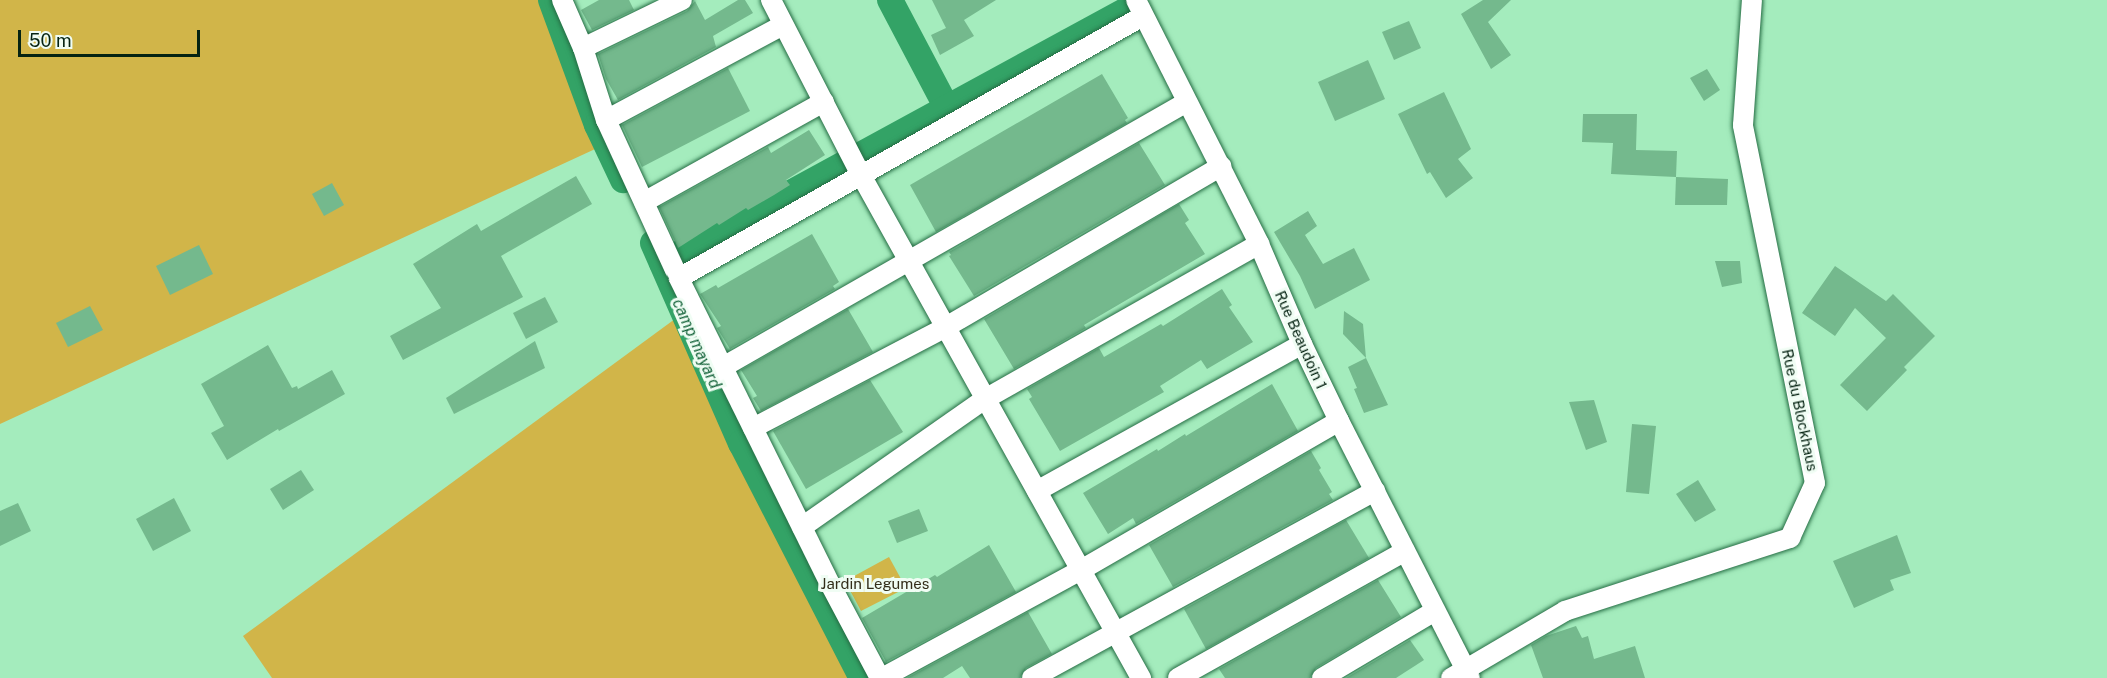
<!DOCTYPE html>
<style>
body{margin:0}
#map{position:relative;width:2107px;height:678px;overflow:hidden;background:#a4ecbd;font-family:"Public Sans",sans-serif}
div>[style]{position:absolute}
.green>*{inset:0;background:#d1b549}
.canal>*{height:26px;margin:-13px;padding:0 13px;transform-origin:13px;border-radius:13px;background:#33a366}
.building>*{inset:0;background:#74b98d}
.roads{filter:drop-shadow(0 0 2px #256d44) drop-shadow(0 0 2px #256d44)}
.minor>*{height:20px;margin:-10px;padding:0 10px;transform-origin:10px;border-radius:10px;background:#fff}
span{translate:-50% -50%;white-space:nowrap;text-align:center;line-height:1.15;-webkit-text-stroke:6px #f0fdf4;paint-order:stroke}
.street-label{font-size:15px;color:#052312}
.park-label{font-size:15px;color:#322d19}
.water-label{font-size:16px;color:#14633a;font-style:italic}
.scale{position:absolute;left:18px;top:30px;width:182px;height:27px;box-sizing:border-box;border:3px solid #052312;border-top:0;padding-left:8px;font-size:18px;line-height:21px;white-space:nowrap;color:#052312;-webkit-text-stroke:4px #f0fdf4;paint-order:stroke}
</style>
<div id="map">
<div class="green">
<div style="clip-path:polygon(0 0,545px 0,606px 144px,0 424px)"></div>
<div style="clip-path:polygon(679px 316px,868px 678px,272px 678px,243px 636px)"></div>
<div style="clip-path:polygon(889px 557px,906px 588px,861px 611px,845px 581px)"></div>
</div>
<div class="canal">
<div style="left:551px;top:0;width:133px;rotate:69.8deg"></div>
<div style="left:597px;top:125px;width:61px;rotate:64.7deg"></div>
<div style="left:890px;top:0;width:122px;rotate:62.2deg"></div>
<div style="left:653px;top:243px;width:219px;rotate:66.3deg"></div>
<div style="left:741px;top:443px;width:264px;rotate:62.8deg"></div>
<div style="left:662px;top:263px;width:535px;rotate:-28.58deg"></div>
</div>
<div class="building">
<div style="clip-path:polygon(599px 0,629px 0,634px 10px,592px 30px,581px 10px)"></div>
<div style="clip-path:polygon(738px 0,745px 0,753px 13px,713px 36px,716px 47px,618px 100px,606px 79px,598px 54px,687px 11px,695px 1px,705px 20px)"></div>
<div style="clip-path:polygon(932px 0,996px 0,964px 20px,974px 36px,940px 55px,931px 35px,946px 28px)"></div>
<div style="clip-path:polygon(1483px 0,1511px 0,1488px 22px,1511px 55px,1491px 69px,1461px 14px)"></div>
<div style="clip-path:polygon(1409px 21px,1421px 48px,1394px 60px,1382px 32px)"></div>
<div style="clip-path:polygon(1368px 60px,1385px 99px,1335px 121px,1318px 82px)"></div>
<div style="clip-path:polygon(728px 68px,750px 111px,642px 167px,622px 125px)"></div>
<div style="clip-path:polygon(1707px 69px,1720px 90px,1704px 101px,1690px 78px)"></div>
<div style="clip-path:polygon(1102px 74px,1128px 118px,1125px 120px,1127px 123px,936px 232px,910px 185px)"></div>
<div style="clip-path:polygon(1444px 92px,1471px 149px,1458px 159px,1473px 178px,1446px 198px,1430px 172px,1427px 174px,1398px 114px)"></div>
<div style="clip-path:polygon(1583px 114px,1637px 114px,1636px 150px,1677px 151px,1676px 177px,1611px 174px,1613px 143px,1582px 142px)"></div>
<div style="clip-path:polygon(809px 130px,825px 155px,786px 180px,790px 185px,774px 195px,748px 210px,746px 208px,719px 225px,717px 223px,678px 248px,659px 207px,768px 147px,771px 153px)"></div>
<div style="clip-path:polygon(1139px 143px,1165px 185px,974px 296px,949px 256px,951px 255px,949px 252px)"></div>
<div style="clip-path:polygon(576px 176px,592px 204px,501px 256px,523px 297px,403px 360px,390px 336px,441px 308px,413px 264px,477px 224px,481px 231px)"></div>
<div style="clip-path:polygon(1676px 177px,1728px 179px,1727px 205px,1675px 205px)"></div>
<div style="clip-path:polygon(332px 183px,344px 205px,324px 216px,312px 194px)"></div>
<div style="clip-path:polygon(1179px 204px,1189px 220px,1185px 223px,1205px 254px,1084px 325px,1086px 328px,1014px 369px,984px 319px)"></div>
<div style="clip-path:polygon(1308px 211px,1317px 226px,1305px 235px,1323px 264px,1354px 248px,1370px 280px,1315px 309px,1300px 276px,1274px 232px)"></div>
<div style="clip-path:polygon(812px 234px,839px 282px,833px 286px,835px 289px,730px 349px,717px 328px,721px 326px,700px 294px,716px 285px,718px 288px)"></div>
<div style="clip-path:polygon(199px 245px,213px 274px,170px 295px,156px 266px)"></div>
<div style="clip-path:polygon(1715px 261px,1740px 261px,1742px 283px,1722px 287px)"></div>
<div style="clip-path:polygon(1835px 266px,1886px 301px,1893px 294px,1935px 336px,1904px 367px,1907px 370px,1867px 411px,1840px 385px,1886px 338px,1855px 308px,1835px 336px,1802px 313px)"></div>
<div style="clip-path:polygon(1222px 289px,1232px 305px,1229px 307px,1253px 342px,1207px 369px,1201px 360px,1160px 386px,1164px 392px,1060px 451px,1029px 399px,1032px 397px,1027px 389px,1099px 348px,1104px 357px,1161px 324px,1163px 326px)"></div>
<div style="clip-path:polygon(545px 297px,558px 322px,526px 339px,513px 313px)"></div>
<div style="clip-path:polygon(90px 306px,103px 330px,68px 347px,56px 323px)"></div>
<div style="clip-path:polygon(848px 309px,873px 352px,761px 411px,753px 398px,757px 396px,741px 370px)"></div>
<div style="clip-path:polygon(1344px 311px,1363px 324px,1366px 358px,1388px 405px,1364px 413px,1354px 389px,1357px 388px,1348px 367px,1366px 358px,1343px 334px)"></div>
<div style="clip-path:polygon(535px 341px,545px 368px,454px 414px,446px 398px)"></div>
<div style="clip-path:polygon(268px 345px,292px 388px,297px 386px,298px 389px,332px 370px,345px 394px,279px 431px,278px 429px,227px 460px,211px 433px,224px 426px,201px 384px)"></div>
<div style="clip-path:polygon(870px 380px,903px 432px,806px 489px,773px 431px)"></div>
<div style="clip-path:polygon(1272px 384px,1298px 431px,1136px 524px,1133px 518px,1108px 534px,1083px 493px,1157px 449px,1158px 451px,1185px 434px,1186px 436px)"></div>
<div style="clip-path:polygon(1594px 400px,1607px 442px,1586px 450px,1569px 402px)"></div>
<div style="clip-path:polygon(1632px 424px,1656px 426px,1649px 494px,1626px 492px)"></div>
<div style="clip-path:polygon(1311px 451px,1321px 468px,1319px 470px,1332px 492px,1329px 494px,1333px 500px,1173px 587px,1149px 545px)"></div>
<div style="clip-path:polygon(301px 470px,314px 490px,283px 510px,270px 489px)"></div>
<div style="clip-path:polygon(1698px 480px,1716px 510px,1695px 522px,1676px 494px)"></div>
<div style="clip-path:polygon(174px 498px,191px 531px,153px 551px,136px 519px)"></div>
<div style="clip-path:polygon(18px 503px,31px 531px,0 546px,0 511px)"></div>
<div style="clip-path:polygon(919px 509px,928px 531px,897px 543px,888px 521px)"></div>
<div style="clip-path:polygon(1346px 520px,1369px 558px,1206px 649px,1184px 609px)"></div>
<div style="clip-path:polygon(1897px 535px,1911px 573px,1890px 580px,1894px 590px,1854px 608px,1833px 561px)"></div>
<div style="clip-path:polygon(989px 545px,1016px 592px,886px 662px,862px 618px,935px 575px,937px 577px)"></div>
<div style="clip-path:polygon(1378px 580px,1401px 617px,1316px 668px,1310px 678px,1225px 678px,1219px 669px)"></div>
<div style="clip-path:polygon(1028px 612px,1052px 654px,1026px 668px,1020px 678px,970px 678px,962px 666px,943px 678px,907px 678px)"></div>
<div style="clip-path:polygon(1576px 626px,1582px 638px,1588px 636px,1594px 659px,1635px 646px,1645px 678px,1543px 678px,1531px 645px,1546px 636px)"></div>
<div style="clip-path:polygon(1410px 640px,1424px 660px,1396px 678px,1346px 678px)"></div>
</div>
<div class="roads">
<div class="minor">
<div style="left:562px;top:0;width:52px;rotate:66.4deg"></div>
<div style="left:583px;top:48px;width:76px;rotate:72.3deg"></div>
<div style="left:606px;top:120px;width:165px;rotate:65.3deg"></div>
<div style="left:771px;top:0;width:197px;rotate:62.8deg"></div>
<div style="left:861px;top:175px;width:576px;rotate:60.9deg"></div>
<div style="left:1136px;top:0;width:273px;rotate:63.2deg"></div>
<div style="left:1259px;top:244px;width:109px;rotate:66.7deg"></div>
<div style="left:1302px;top:344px;width:85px;rotate:64.3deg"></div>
<div style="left:1339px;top:421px;width:288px;rotate:63deg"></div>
<div style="left:583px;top:48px;width:110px;rotate:-25.9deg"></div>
<div style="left:606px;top:120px;width:201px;rotate:-28.2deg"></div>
<div style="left:644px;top:202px;width:206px;rotate:-29.1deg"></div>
<div style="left:723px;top:367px;width:534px;rotate:-29.73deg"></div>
<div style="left:753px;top:428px;width:218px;rotate:-27.6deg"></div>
<div style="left:946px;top:327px;width:319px;rotate:-30.3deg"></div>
<div style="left:1037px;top:491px;width:303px;rotate:-29deg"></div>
<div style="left:802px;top:527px;width:223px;rotate:-35deg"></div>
<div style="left:985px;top:399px;width:315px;rotate:-29.5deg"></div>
<div style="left:880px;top:678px;width:106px;rotate:-118deg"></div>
<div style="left:830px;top:584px;width:341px;rotate:-116.3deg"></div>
<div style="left:679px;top:278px;width:533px;rotate:-29.45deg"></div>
<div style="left:882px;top:678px;width:226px;rotate:-28.5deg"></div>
<div style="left:1081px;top:570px;width:298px;rotate:-30deg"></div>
<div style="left:1032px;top:678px;width:391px;rotate:-28.6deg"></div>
<div style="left:1178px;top:678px;width:260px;rotate:-29.2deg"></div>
<div style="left:1322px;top:678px;width:131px;rotate:-30.7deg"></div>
<div style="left:1451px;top:678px;width:132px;rotate:-30.4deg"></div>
<div style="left:1565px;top:611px;width:237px;rotate:-18deg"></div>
<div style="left:1790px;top:538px;width:60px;rotate:-65.6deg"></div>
<div style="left:1815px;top:483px;width:365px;rotate:-101.4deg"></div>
<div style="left:1743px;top:125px;width:125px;rotate:-85.9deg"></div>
</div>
</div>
<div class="street-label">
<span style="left:1301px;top:340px;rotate:66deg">Rue Beaudoin 1</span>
<span style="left:1800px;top:410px;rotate:78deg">Rue du Blockhaus</span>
</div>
<div class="park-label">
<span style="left:875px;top:584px">Jardin Legumes</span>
</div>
<div class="water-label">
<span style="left:696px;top:344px;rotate:66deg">camp mayard</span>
</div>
<div class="scale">50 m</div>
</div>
